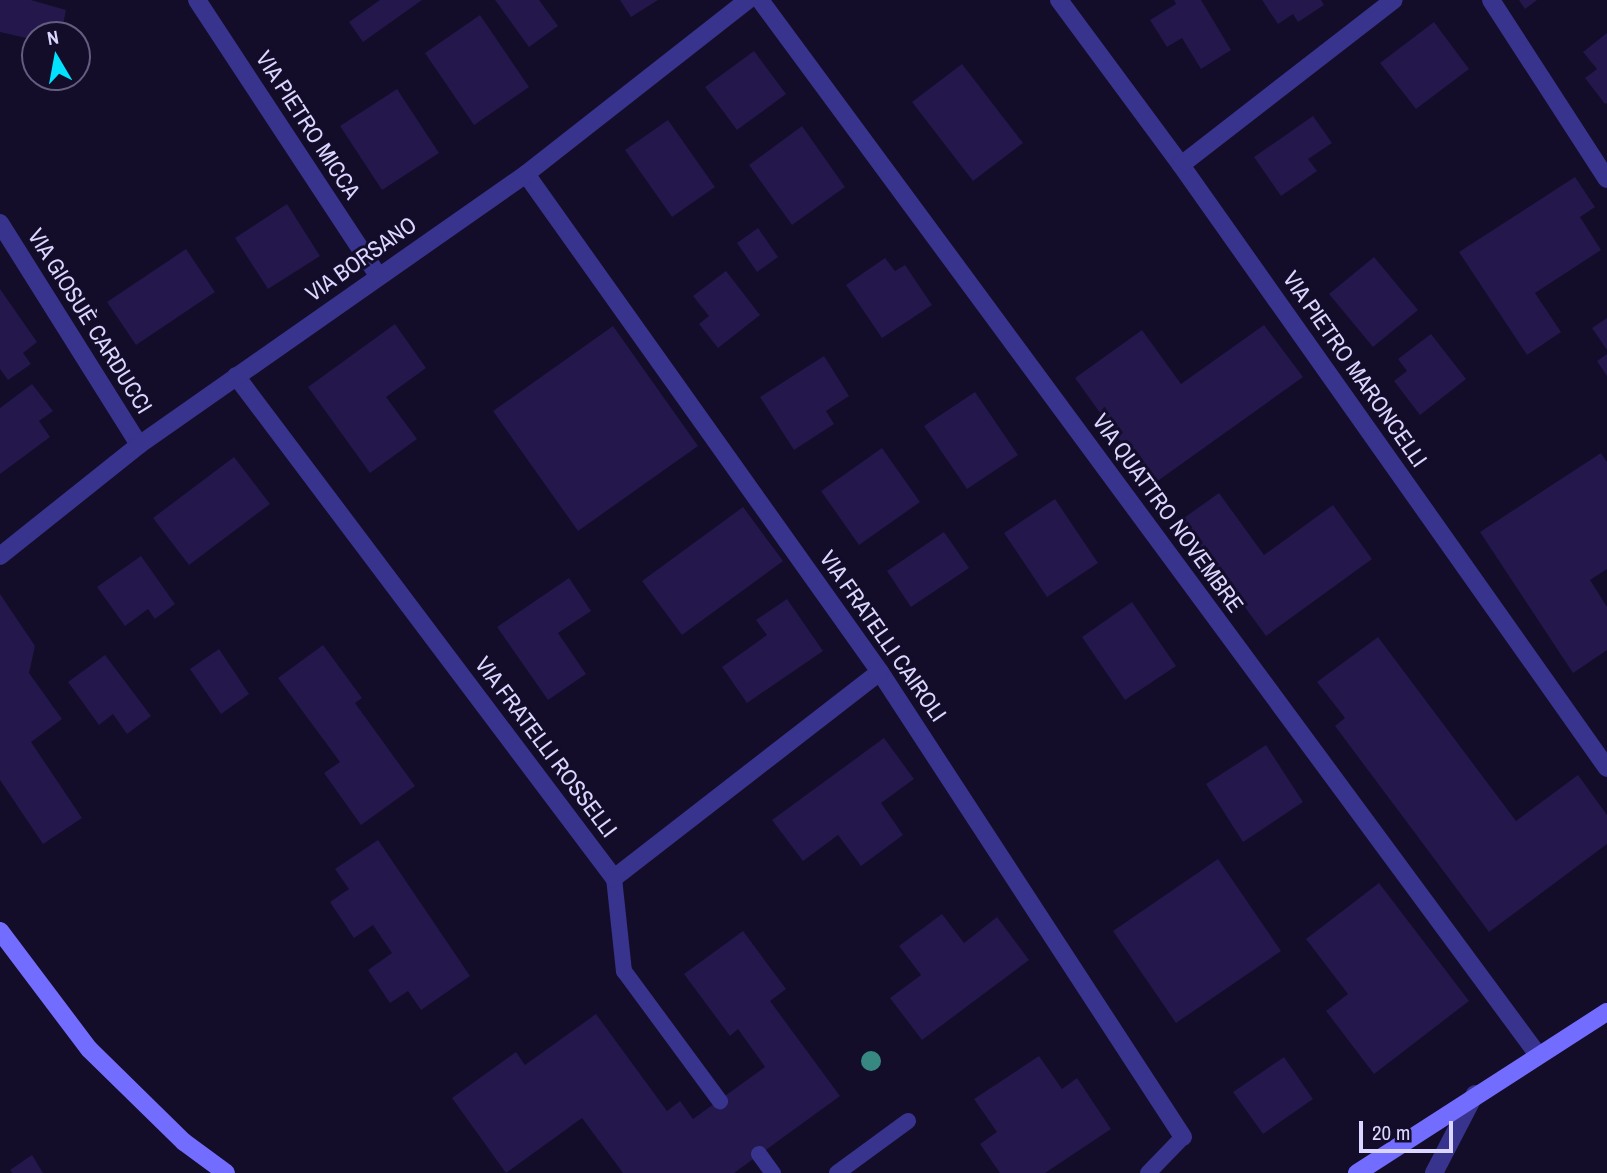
<!DOCTYPE html>
<meta charset="utf-8">
<style>
body{margin:0}
#map{position:relative;width:1607px;height:1173px;overflow:hidden;background:#130d29;font-family:"Archivo Narrow",sans-serif}
div>[style]{position:absolute}
.building>*{inset:0;background:#23174c}
.lane>*{height:16px;margin:-8px;padding:0 8px;transform-origin:8px;border-radius:8px;background:#38338d}
.street>*{height:18px;margin:-9px;padding:0 9px;transform-origin:9px;border-radius:9px;background:#38338d}
.secondary>*{height:18px;margin:-9px;padding:0 9px;transform-origin:9px;border-radius:9px;background:#736dff}
.trees>*{width:20px;height:20px;margin:-10px;border-radius:50%;background:#378881}
span{translate:-50% -50%;white-space:nowrap;text-align:center;line-height:1.15;-webkit-text-stroke:6px #130d29;paint-order:stroke}
.street-label{font-size:23px;color:#dbd6ff}
.north{position:absolute;left:21px;top:21px;width:70px;height:70px;box-sizing:border-box;background:#130d29;border:2px solid #635d7f;border-radius:50%;rotate:350deg;font-size:19px;font-weight:700;line-height:28px;text-align:center;color:#dbd6ff}
.north::after{content:'';display:block;margin:auto;width:24px;height:32px;background:#02e2ff;clip-path:polygon(50% 0,100% 100%,50% 72%,0 100%)}
.scale{position:absolute;left:1359px;top:1121px;width:94px;height:32px;box-sizing:border-box;border:4px solid #dbd6ff;border-top:0;padding-left:9px;font-size:21px;line-height:24px;white-space:nowrap;color:#dbd6ff;-webkit-text-stroke:5px #130d29;paint-order:stroke}
</style>
<div id="map">
<div class="building">
<div style="clip-path:polygon(0 0,31px 0,66px 10px,61px 35px,35px 35px,35px 40px,0 32px)"></div>
<div style="clip-path:polygon(380px 0,422px 0,363px 42px,349px 22px)"></div>
<div style="clip-path:polygon(495px 0,539px 0,558px 26px,529px 47px)"></div>
<div style="clip-path:polygon(620px 0,658px 0,631px 17px)"></div>
<div style="clip-path:polygon(1174px 0,1201px 0,1231px 50px,1201px 69px,1182px 38px,1167px 47px,1150px 20px,1176px 4px)"></div>
<div style="clip-path:polygon(1262px 0,1321px 0,1324px 5px,1298px 22px,1293px 14px,1278px 24px)"></div>
<div style="clip-path:polygon(1519px 0,1537px 0,1525px 9px)"></div>
<div style="clip-path:polygon(480px 15px,529px 87px,474px 125px,425px 53px)"></div>
<div style="clip-path:polygon(1434px 22px,1469px 69px,1416px 109px,1380px 63px)"></div>
<div style="clip-path:polygon(1607px 33px,1607px 103px,1605px 104px,1585px 78px,1597px 69px,1583px 52px)"></div>
<div style="clip-path:polygon(754px 51px,786px 94px,737px 130px,705px 87px)"></div>
<div style="clip-path:polygon(962px 64px,1023px 143px,973px 181px,912px 102px)"></div>
<div style="clip-path:polygon(397px 89px,439px 153px,382px 190px,340px 126px)"></div>
<div style="clip-path:polygon(1313px 116px,1332px 143px,1308px 159px,1317px 171px,1281px 196px,1254px 157px)"></div>
<div style="clip-path:polygon(668px 120px,715px 187px,672px 217px,625px 150px)"></div>
<div style="clip-path:polygon(802px 126px,845px 187px,792px 225px,749px 165px)"></div>
<div style="clip-path:polygon(1575px 177px,1595px 207px,1580px 217px,1601px 250px,1535px 293px,1561px 332px,1527px 355px,1459px 252px)"></div>
<div style="clip-path:polygon(287px 204px,320px 256px,268px 289px,235px 238px)"></div>
<div style="clip-path:polygon(758px 228px,778px 257px,757px 272px,737px 243px)"></div>
<div style="clip-path:polygon(186px 249px,215px 292px,136px 345px,107px 302px)"></div>
<div style="clip-path:polygon(1374px 257px,1418px 310px,1373px 347px,1329px 294px)"></div>
<div style="clip-path:polygon(885px 258px,895px 271px,905px 265px,932px 305px,882px 338px,846px 285px)"></div>
<div style="clip-path:polygon(726px 271px,760px 315px,718px 348px,699px 324px,709px 316px,693px 296px)"></div>
<div style="clip-path:polygon(0 289px,37px 342px,23px 353px,31px 364px,8px 380px,0 369px)"></div>
<div style="clip-path:polygon(1607px 318px,1607px 350px,1592px 328px)"></div>
<div style="clip-path:polygon(395px 324px,426px 368px,386px 397px,417px 439px,370px 473px,308px 387px)"></div>
<div style="clip-path:polygon(1264px 325px,1303px 377px,1152px 485px,1075px 378px,1142px 330px,1181px 384px)"></div>
<div style="clip-path:polygon(613px 326px,698px 446px,578px 531px,493px 411px)"></div>
<div style="clip-path:polygon(1431px 334px,1466px 379px,1420px 415px,1394px 381px,1407px 371px,1398px 359px)"></div>
<div style="clip-path:polygon(1607px 354px,1607px 376px,1597px 361px)"></div>
<div style="clip-path:polygon(824px 356px,849px 396px,826px 411px,834px 424px,794px 450px,760px 397px)"></div>
<div style="clip-path:polygon(32px 384px,53px 411px,39px 421px,50px 437px,0 474px,0 408px)"></div>
<div style="clip-path:polygon(975px 392px,1018px 455px,967px 489px,924px 426px)"></div>
<div style="clip-path:polygon(882px 448px,920px 502px,859px 545px,821px 491px)"></div>
<div style="clip-path:polygon(1601px 453px,1607px 462px,1607px 569px,1590px 580px,1607px 607px,1607px 650px,1573px 673px,1480px 532px)"></div>
<div style="clip-path:polygon(234px 457px,270px 504px,189px 565px,153px 518px)"></div>
<div style="clip-path:polygon(1219px 493px,1264px 555px,1333px 505px,1372px 559px,1266px 636px,1181px 520px)"></div>
<div style="clip-path:polygon(1055px 499px,1098px 563px,1047px 597px,1004px 533px)"></div>
<div style="clip-path:polygon(743px 507px,783px 561px,682px 635px,642px 581px)"></div>
<div style="clip-path:polygon(944px 532px,969px 568px,911px 607px,887px 571px)"></div>
<div style="clip-path:polygon(141px 556px,175px 604px,155px 619px,148px 609px,125px 626px,97px 587px)"></div>
<div style="clip-path:polygon(569px 578px,591px 611px,558px 633px,586px 674px,548px 700px,497px 627px)"></div>
<div style="clip-path:polygon(0 594px,35px 646px,29px 673px,62px 719px,31px 742px,82px 818px,43px 844px,0 780px)"></div>
<div style="clip-path:polygon(787px 599px,823px 651px,747px 703px,722px 667px,767px 635px,756px 620px)"></div>
<div style="clip-path:polygon(1132px 602px,1176px 666px,1125px 700px,1082px 637px)"></div>
<div style="clip-path:polygon(1378px 637px,1516px 821px,1578px 775px,1607px 815px,1607px 844px,1489px 932px,1335px 726px,1345px 718px,1317px 682px)"></div>
<div style="clip-path:polygon(323px 645px,362px 698px,355px 703px,415px 786px,361px 825px,324px 773px,340px 762px,278px 678px)"></div>
<div style="clip-path:polygon(219px 649px,249px 694px,221px 714px,190px 669px)"></div>
<div style="clip-path:polygon(105px 655px,151px 716px,127px 734px,113px 714px,99px 725px,68px 682px)"></div>
<div style="clip-path:polygon(884px 738px,914px 779px,881px 803px,903px 835px,861px 866px,838px 835px,803px 861px,772px 820px)"></div>
<div style="clip-path:polygon(1266px 745px,1303px 802px,1243px 842px,1206px 784px)"></div>
<div style="clip-path:polygon(378px 840px,470px 976px,421px 1010px,408px 991px,390px 1003px,368px 970px,392px 953px,373px 925px,354px 938px,330px 902px,349px 889px,335px 869px)"></div>
<div style="clip-path:polygon(1218px 859px,1281px 951px,1176px 1023px,1113px 931px)"></div>
<div style="clip-path:polygon(1379px 883px,1469px 1001px,1374px 1074px,1326px 1011px,1348px 994px,1306px 939px)"></div>
<div style="clip-path:polygon(942px 914px,964px 943px,997px 917px,1029px 960px,922px 1040px,890px 998px,921px 975px,899px 946px)"></div>
<div style="clip-path:polygon(743px 931px,786px 989px,770px 1001px,840px 1096px,734px 1173px,623px 1173px,582px 1118px,506px 1173px,452px 1098px,516px 1052px,525px 1065px,596px 1014px,667px 1111px,680px 1101px,693px 1119px,765px 1067px,738px 1029px,730px 1036px,684px 974px)"></div>
<div style="clip-path:polygon(1039px 1056px,1062px 1089px,1077px 1078px,1111px 1129px,1045px 1173px,1000px 1173px,980px 1144px,997px 1132px,974px 1099px)"></div>
<div style="clip-path:polygon(1284px 1057px,1313px 1099px,1263px 1134px,1233px 1092px)"></div>
<div style="clip-path:polygon(32px 1155px,43px 1173px,12px 1173px,10px 1170px)"></div>
</div>
<div class="lane">
<div style="left:614px;top:878px;width:94px;rotate:83.9deg"></div>
<div style="left:624px;top:971px;width:162px;rotate:53.6deg"></div>
<div style="left:759px;top:1154px;width:24px;rotate:54deg"></div>
<div style="left:837px;top:1173px;width:88px;rotate:-36.2deg"></div>
<div style="left:1148px;top:1173px;width:50px;rotate:-45.8deg"></div>
</div>
<div class="street">
<div style="left:197px;top:0;width:331px;rotate:56.7deg"></div>
<div style="left:760px;top:0;width:1311px;rotate:53.59deg"></div>
<div style="left:1059px;top:0;width:205px;rotate:53.5deg"></div>
<div style="left:1181px;top:165px;width:738px;rotate:54.76deg"></div>
<div style="left:1491px;top:0;width:213px;rotate:57.1deg"></div>
<div style="left:1181px;top:165px;width:269px;rotate:-37.8deg"></div>
<div style="left:526px;top:174px;width:611px;rotate:54.59deg"></div>
<div style="left:880px;top:672px;width:555px;rotate:56.91deg"></div>
<div style="left:0;top:223px;width:262px;rotate:57.9deg"></div>
<div style="left:236px;top:376px;width:628px;rotate:53.02deg"></div>
<div style="left:614px;top:878px;width:336px;rotate:-37.8deg"></div>
<div style="left:0;top:556px;width:178px;rotate:-38.6deg"></div>
<div style="left:139px;top:445px;width:472px;rotate:-35deg"></div>
<div style="left:526px;top:174px;width:282px;rotate:-38.1deg"></div>
<div style="left:1434px;top:1173px;width:89px;rotate:-62.6deg"></div>
</div>
<div class="secondary">
<div style="left:0;top:931px;width:148px;rotate:53deg"></div>
<div style="left:89px;top:1049px;width:133px;rotate:44.4deg"></div>
<div style="left:184px;top:1142px;width:52px;rotate:36.4deg"></div>
<div style="left:1357px;top:1173px;width:297px;rotate:-32.8deg"></div>
</div>
<div class="trees">
<div style="left:871px;top:1061px"></div>
</div>
<div class="street-label">
<span style="left:308px;top:125px;rotate:57deg">VIA PIETRO MICCA</span>
<span style="left:361px;top:259px;rotate:-35deg">VIA BORSANO</span>
<span style="left:90px;top:321px;rotate:58deg">VIA GIOSUÈ CARDUCCI</span>
<span style="left:1355px;top:369px;rotate:55deg">VIA PIETRO MARONCELLI</span>
<span style="left:1168px;top:513px;rotate:54deg">VIA QUATTRO NOVEMBRE</span>
<span style="left:883px;top:636px;rotate:55deg">VIA FRATELLI CAIROLI</span>
<span style="left:546px;top:747px;rotate:53deg">VIA FRATELLI ROSSELLI</span>
</div>
<div class="north">N</div>
<div class="scale">20 m</div>
</div>
